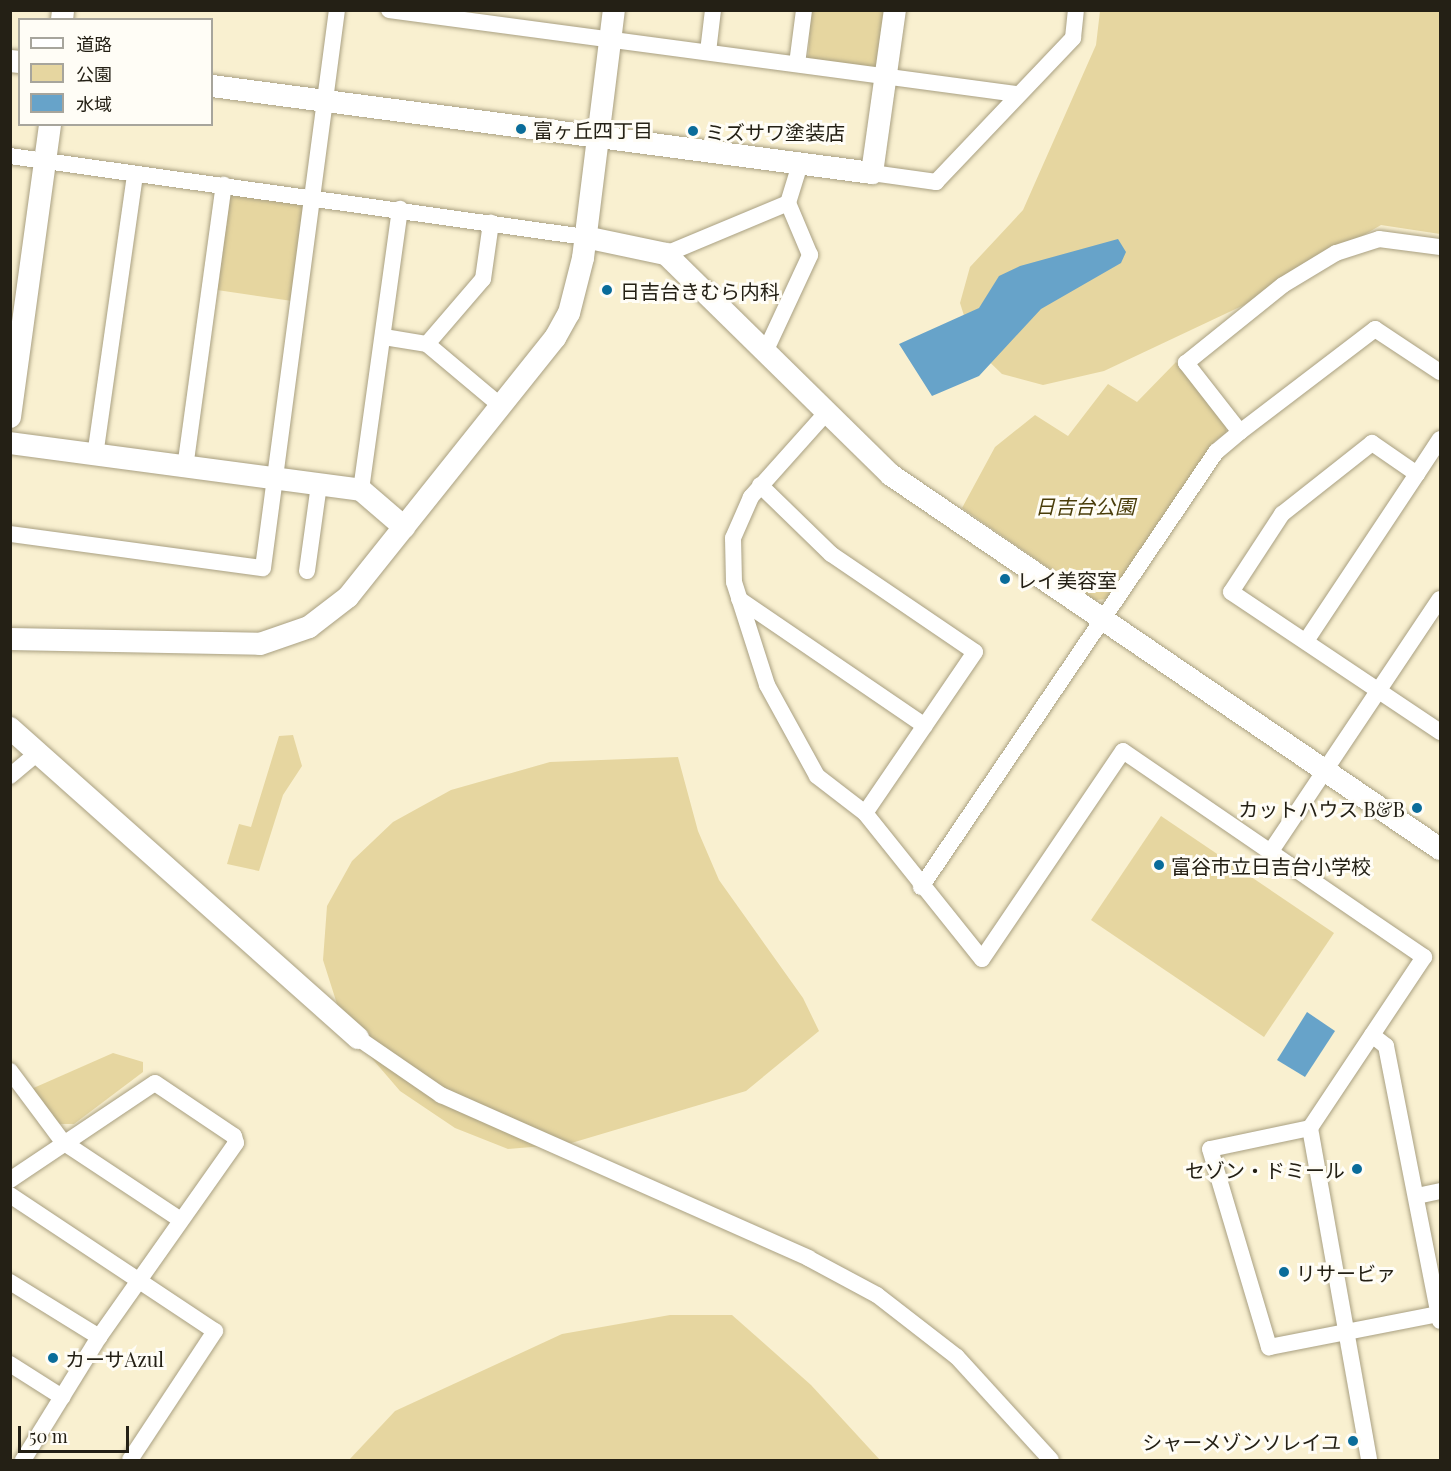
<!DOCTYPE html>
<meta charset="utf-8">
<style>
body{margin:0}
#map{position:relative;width:1451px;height:1471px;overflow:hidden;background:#f9f0d0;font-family:"Playfair Display","Noto Sans JP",serif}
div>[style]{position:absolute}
.green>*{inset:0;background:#e6d6a0}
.water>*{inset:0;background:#67a3c9}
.roads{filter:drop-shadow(0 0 2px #a9a082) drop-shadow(0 0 2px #a9a082)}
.street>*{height:16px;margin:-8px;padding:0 8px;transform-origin:8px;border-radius:8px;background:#fff}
.secondary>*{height:22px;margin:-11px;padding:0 11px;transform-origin:11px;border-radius:11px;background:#fff}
.dots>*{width:16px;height:16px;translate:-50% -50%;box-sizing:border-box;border:3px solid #fffdf6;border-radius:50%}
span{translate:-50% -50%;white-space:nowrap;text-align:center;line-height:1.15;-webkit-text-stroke:6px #fffdf6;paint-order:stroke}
.poi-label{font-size:20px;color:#242015}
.left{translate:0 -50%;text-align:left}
.right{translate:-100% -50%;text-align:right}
.park-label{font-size:20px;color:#493c09;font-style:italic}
.frame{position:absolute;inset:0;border:12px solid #242015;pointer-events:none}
.legend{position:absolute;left:18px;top:18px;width:195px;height:108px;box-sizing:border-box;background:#fffdf6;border:2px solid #a7a59c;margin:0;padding:8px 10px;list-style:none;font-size:18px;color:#242015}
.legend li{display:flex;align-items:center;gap:12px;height:30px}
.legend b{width:30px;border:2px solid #a7a59c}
.scale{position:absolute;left:18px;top:1426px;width:111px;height:27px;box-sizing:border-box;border:3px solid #242015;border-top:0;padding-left:8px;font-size:18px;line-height:21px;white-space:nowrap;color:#242015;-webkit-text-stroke:4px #fffdf6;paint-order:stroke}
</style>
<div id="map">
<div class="green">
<div style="clip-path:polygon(811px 11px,887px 11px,880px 64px,871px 69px,808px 60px)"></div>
<div style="clip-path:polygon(1100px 11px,1440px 11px,1440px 234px,1381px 225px,1244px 305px,1104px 371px,1043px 385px,1002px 374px,974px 347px,960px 303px,970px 267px,1023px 210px,1096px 45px)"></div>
<div style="clip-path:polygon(237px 192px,298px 202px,306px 213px,292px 301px,217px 290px,227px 199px)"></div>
<div style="clip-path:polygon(1176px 362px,1226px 424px,1226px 433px,1215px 441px,1109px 599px,1095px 600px,962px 508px,995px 447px,1035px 415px,1068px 436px,1108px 384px,1137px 402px)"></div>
<div style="clip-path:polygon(293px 735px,302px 766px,283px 795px,259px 871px,227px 864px,239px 824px,251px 827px,279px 736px)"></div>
<div style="clip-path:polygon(678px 757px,698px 831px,719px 880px,803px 998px,819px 1031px,746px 1091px,568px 1144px,508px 1149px,455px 1128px,400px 1091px,344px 1026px,323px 960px,327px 906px,352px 861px,393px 822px,451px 790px,550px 762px)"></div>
<div style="clip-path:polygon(1161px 816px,1334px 933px,1264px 1037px,1091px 920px)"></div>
<div style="clip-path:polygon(113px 1053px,143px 1062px,143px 1072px,74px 1124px,53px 1124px,29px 1090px)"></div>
<div style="clip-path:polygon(670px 1315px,732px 1315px,811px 1385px,880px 1460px,349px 1460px,395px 1411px,562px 1334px)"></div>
</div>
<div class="water">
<div style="clip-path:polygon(1118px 239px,1126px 252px,1121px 263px,1041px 309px,979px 376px,932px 396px,899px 344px,979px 308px,999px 276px,1020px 266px)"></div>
<div style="clip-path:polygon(1307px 1012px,1335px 1031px,1305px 1077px,1277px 1060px)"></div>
</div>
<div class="roads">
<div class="street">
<div style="left:389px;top:10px;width:634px;rotate:7.62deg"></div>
<div style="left:708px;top:52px;width:42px;rotate:-83.2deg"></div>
<div style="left:797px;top:64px;width:54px;rotate:-82.6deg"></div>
<div style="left:10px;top:156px;width:581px;rotate:8.02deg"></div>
<div style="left:872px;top:173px;width:65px;rotate:8deg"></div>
<div style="left:936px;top:182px;width:199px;rotate:-46.4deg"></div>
<div style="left:1073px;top:38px;width:28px;rotate:-84deg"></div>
<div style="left:666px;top:254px;width:132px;rotate:-22.7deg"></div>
<div style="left:384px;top:337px;width:44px;rotate:9.2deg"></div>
<div style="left:427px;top:344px;width:97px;rotate:40deg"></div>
<div style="left:427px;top:344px;width:86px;rotate:-49.3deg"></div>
<div style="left:483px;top:279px;width:57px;rotate:-81.9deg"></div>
<div style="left:766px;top:350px;width:105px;rotate:-65.1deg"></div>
<div style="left:810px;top:255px;width:56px;rotate:-112.9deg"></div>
<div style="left:788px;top:203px;width:41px;rotate:-72.9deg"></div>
<div style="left:826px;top:413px;width:113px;rotate:131.8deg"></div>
<div style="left:751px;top:497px;width:45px;rotate:113.7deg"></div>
<div style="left:733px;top:538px;width:44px;rotate:88.7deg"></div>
<div style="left:734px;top:582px;width:108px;rotate:72.2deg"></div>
<div style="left:767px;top:685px;width:104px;rotate:61.2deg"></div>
<div style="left:817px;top:776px;width:61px;rotate:37.6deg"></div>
<div style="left:865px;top:813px;width:187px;rotate:51.3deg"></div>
<div style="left:982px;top:959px;width:251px;rotate:-55.9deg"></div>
<div style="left:1123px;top:751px;width:365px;rotate:34.4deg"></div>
<div style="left:1424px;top:957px;width:206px;rotate:123.7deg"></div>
<div style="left:1310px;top:1128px;width:337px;rotate:79.9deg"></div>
<div style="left:1240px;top:432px;width:170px;rotate:-37.3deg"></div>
<div style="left:1375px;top:329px;width:78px;rotate:33.5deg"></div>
<div style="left:1440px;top:439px;width:42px;rotate:123.3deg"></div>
<div style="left:1417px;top:474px;width:55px;rotate:-145.4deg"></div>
<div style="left:1372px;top:443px;width:115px;rotate:141.7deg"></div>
<div style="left:1282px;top:514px;width:93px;rotate:123.2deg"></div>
<div style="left:1231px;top:592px;width:252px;rotate:33.8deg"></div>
<div style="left:95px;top:456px;width:284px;rotate:-81.9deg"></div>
<div style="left:185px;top:468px;width:286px;rotate:-82.2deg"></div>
<div style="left:760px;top:485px;width:99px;rotate:44.2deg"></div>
<div style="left:831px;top:554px;width:174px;rotate:34.2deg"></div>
<div style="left:975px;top:652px;width:195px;rotate:124.3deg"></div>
<div style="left:361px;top:490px;width:284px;rotate:-82.1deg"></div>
<div style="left:10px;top:534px;width:255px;rotate:7.7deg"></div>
<div style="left:263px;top:568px;width:563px;rotate:-82.45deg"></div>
<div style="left:307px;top:571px;width:88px;rotate:-82.1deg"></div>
<div style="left:739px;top:599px;width:225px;rotate:34.3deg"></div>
<div style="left:1306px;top:641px;width:201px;rotate:-56.4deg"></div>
<div style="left:10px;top:776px;width:35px;rotate:-40deg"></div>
<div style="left:1271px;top:851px;width:303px;rotate:-56.2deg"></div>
<div style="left:921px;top:887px;width:526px;rotate:-55.86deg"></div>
<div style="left:1216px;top:452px;width:31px;rotate:-40deg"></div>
<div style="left:1240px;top:432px;width:88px;rotate:-128deg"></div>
<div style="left:1186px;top:363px;width:124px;rotate:-38.8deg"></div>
<div style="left:1283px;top:285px;width:62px;rotate:-31.1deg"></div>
<div style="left:1336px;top:253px;width:45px;rotate:-18deg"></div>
<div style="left:1379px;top:239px;width:62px;rotate:7.5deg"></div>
<div style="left:1372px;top:1035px;width:18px;rotate:38deg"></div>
<div style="left:1386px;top:1046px;width:280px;rotate:78.9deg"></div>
<div style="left:358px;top:1038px;width:101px;rotate:34.5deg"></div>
<div style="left:441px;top:1095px;width:402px;rotate:23.9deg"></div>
<div style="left:808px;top:1258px;width:78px;rotate:28.2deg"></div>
<div style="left:877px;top:1295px;width:101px;rotate:37.8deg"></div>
<div style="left:957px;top:1357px;width:139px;rotate:47.6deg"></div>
<div style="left:10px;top:1071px;width:89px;rotate:53.3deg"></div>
<div style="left:63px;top:1142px;width:141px;rotate:33.5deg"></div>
<div style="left:1310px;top:1128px;width:102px;rotate:168.1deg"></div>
<div style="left:1210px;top:1149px;width:207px;rotate:73.4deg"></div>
<div style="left:1269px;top:1347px;width:173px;rotate:-11deg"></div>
<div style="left:10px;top:1180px;width:174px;rotate:-33.8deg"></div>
<div style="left:155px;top:1083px;width:95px;rotate:33.9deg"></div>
<div style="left:234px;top:1136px;width:7px;rotate:74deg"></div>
<div style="left:236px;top:1143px;width:237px;rotate:125.2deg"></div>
<div style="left:99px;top:1337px;width:145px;rotate:121.7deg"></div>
<div style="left:10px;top:1195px;width:246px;rotate:33.6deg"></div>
<div style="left:215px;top:1331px;width:154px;rotate:123.4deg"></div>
<div style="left:1417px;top:1196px;width:24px;rotate:-12deg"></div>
<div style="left:10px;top:1282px;width:105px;rotate:31.7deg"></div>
<div style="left:10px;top:1364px;width:62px;rotate:32.4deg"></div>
</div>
<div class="secondary">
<div style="left:62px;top:20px;width:10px;rotate:-84deg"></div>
<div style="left:10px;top:61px;width:10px;rotate:6deg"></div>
<div style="left:212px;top:86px;width:666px;rotate:7.51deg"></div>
<div style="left:872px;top:173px;width:165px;rotate:-82deg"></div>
<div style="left:585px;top:237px;width:83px;rotate:11.9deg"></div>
<div style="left:666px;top:254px;width:315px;rotate:44.5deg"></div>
<div style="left:891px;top:475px;width:664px;rotate:34.26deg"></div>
<div style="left:10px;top:417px;width:296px;rotate:-82.2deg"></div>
<div style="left:10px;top:443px;width:354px;rotate:7.6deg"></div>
<div style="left:361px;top:490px;width:57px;rotate:40.7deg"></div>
<div style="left:10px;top:639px;width:250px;rotate:1.1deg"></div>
<div style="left:260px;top:644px;width:52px;rotate:-19.1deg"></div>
<div style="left:309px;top:627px;width:49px;rotate:-37.6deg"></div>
<div style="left:348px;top:597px;width:332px;rotate:-51.4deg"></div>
<div style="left:555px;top:338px;width:29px;rotate:-61deg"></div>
<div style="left:569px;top:313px;width:57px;rotate:-75.7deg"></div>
<div style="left:583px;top:258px;width:250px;rotate:-82.9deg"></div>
<div style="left:10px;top:728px;width:466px;rotate:41.7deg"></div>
</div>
</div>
<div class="dots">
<div style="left:521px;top:129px;background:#0a6c9a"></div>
<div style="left:693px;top:131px;background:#0a6c9a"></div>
<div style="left:607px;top:290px;background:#0a6c9a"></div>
<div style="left:1005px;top:579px;background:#0a6c9a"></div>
<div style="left:1417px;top:808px;background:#0a6c9a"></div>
<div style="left:1159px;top:865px;background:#0a6c9a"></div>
<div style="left:1357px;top:1169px;background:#0a6c9a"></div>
<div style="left:1284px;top:1272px;background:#0a6c9a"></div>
<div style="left:53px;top:1358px;background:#0a6c9a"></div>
<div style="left:1353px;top:1441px;background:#0a6c9a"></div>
</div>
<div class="poi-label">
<span class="left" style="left:533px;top:129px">富ヶ丘四丁目</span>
<span class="left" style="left:705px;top:131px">ミズサワ塗装店</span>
<span class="left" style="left:620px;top:290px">日吉台きむら内科</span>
<span class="left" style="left:1017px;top:579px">レイ美容室</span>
<span class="right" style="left:1405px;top:808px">カットハウス B&amp;B</span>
<span class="left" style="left:1171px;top:865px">富谷市立日吉台小学校</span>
<span class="right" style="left:1345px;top:1169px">セゾン・ドミール</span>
<span class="left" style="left:1296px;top:1272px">リサービァ</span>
<span class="left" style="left:65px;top:1358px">カーサAzul</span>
<span class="right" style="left:1341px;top:1441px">シャーメゾンソレイユ</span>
</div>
<div class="park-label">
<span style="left:1085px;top:505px">日吉台公園</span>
</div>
<div class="frame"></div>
<ul class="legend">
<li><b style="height:8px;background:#fff"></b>道路</li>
<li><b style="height:16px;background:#e6d6a0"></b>公園</li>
<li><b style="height:16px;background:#67a3c9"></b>水域</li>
</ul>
<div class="scale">50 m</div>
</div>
